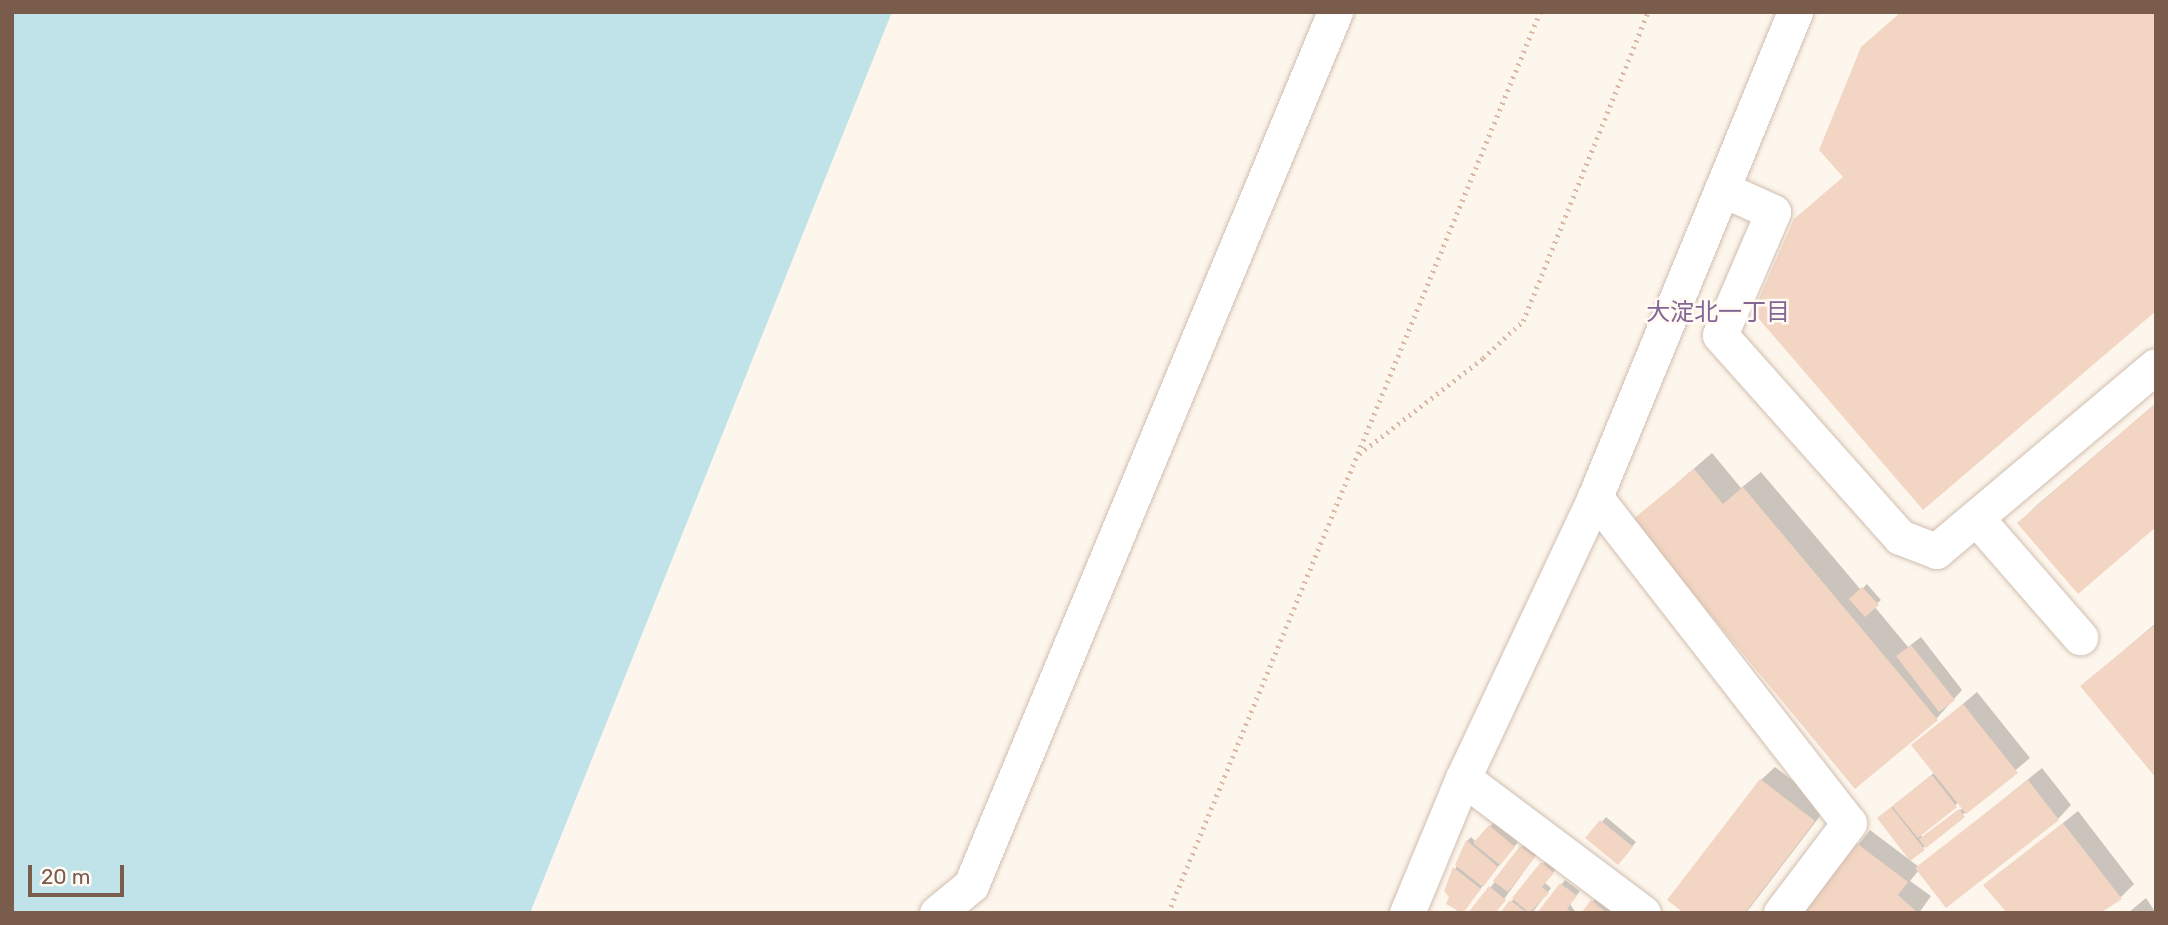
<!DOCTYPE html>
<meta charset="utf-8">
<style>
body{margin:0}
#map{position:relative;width:2168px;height:925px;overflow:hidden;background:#fdf6ec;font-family:Rubik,"Noto Sans JP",sans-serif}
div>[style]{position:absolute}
.water>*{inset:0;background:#bfe3e8}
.shadow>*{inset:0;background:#0003}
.building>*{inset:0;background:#f3d5c3}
.path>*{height:4.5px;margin-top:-2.25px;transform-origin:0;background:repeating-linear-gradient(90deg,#d9b8a5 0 2px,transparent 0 7px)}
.roads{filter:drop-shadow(0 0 2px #d1beb0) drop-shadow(0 0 2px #d1beb0)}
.minor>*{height:35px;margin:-17.5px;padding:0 17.5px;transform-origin:17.5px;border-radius:17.5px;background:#fff}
span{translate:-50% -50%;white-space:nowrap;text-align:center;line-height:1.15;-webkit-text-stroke:5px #fffaf3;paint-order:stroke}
.neighbourhood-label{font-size:24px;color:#846695}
.frame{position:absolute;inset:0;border:14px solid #7a5c4d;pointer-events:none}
.scale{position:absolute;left:28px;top:865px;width:96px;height:32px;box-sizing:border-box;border:4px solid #7a5c4d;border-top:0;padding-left:9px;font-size:21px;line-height:24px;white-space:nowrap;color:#7a5c4d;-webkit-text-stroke:5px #fffaf3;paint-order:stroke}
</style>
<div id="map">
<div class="water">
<div style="clip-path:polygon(12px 12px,892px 12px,530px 913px,12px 913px)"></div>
</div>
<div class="shadow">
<div style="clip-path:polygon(2156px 403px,2156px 525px,2019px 523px,2036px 506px)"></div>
<div style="clip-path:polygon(1712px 453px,1741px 488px,1761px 472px,1861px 590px,1867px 584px,1881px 600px,1874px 606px,1908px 647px,1921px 637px,1962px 690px,1937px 718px,1855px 786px,1634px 520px)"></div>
<div style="clip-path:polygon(2156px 623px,2156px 775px,2082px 686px)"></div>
<div style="clip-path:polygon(evenodd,1977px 692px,2030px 758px,1923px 848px,1883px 814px,1935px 772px,1914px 745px,1977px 692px,1959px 802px,1967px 805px,1923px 838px,1920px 834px,1959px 802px)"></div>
<div style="clip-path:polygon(1775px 767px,1827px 807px,1746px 913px,1687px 913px,1761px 780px)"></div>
<div style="clip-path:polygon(2042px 768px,2071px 805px,2058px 819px,1919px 870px,1910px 881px,1931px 896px,1919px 913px,1804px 913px,1870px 830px,1919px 867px)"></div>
<div style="clip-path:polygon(2078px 811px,2134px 884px,2121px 897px,1986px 885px)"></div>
<div style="clip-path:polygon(1606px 817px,1636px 842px,1622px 859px,1588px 838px)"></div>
<div style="clip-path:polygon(1494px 822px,1518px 842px,1461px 913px,1448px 904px,1452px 897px,1446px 891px,1467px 841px,1471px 837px,1476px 842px)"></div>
<div style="clip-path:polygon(1525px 843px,1538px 852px,1494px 913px,1490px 888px)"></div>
<div style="clip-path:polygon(1547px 859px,1557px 868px,1544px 882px,1551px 888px,1532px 913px,1502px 913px)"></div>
<div style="clip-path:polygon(1565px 880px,1580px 891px,1570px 904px,1576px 913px,1539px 913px)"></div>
<div style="clip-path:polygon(1602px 892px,1616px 913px,1583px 913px,1593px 901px)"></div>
<div style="clip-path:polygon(2146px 898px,2156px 913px,2128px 913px)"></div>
</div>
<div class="building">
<div style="clip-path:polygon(1901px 12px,2156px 12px,2156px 311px,1923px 510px,1753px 312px,1794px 219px,1843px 177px,1819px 150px,1861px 47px)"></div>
<div style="clip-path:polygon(2156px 403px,2156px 527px,2078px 594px,2017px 523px)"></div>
<div style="clip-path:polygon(1694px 469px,1723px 504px,1743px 487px,1938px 720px,1855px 789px,1632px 520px)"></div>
<div style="clip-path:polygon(1862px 587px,1879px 605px,1865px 617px,1849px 599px)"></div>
<div style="clip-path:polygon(2156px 624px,2156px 778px,2080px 686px)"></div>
<div style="clip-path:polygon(1911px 645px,1955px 700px,1939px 712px,1896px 656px)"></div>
<div style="clip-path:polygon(1963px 704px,2018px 773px,1966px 814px,1911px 745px)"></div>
<div style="clip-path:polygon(1932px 775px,1957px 807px,1918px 838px,1892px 806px)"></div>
<div style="clip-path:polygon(1760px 779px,1815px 821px,1745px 913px,1684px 913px,1667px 900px)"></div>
<div style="clip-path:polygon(2028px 780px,2059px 820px,1946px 908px,1915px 868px)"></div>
<div style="clip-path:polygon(1891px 807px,1925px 850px,1910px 861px,1877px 818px)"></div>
<div style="clip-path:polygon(1959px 809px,1965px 817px,1926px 848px,1919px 839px)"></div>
<div style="clip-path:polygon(1600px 820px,1633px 847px,1618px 865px,1585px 838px)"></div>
<div style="clip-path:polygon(2063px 823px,2122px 899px,2100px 913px,2007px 913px,1983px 885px)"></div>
<div style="clip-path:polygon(1489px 825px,1515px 847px,1500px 865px,1473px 843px)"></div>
<div style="clip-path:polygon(1466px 840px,1498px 867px,1483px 887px,1455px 865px)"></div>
<div style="clip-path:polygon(1855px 842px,1908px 882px,1898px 895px,1918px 913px,1802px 913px)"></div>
<div style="clip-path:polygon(1520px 846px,1535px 857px,1508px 892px,1493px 881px)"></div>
<div style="clip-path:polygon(1541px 862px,1554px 873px,1542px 887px,1549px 893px,1529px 913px,1512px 898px)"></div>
<div style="clip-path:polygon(1453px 867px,1481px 889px,1463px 913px,1446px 904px,1449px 897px,1444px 891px)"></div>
<div style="clip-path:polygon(1560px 883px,1577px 896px,1567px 909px,1573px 913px,1537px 913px)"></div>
<div style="clip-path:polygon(1489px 886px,1506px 900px,1495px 913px,1468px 913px)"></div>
<div style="clip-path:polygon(1510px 900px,1527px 913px,1500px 913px)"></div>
<div style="clip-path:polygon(1591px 900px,1607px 913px,1581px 913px)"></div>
</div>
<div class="path">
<div style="left:1359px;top:454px;width:157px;rotate:-37.7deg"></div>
<div style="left:1483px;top:358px;width:54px;rotate:-42.8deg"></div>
<div style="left:1523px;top:321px;width:333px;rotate:-68deg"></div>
<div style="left:1168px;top:913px;width:975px;rotate:-67.57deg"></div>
</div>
<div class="roads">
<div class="minor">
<div style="left:1722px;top:189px;width:56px;rotate:24.3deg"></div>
<div style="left:1773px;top:212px;width:134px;rotate:113.3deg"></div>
<div style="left:1720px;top:335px;width:271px;rotate:48.3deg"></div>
<div style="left:1900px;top:537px;width:39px;rotate:21deg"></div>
<div style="left:1936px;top:551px;width:287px;rotate:-40.1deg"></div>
<div style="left:1595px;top:497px;width:413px;rotate:52.1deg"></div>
<div style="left:1849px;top:823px;width:113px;rotate:127.1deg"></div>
<div style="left:1977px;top:519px;width:157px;rotate:48.9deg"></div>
<div style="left:1463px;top:778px;width:225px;rotate:36.9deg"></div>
<div style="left:937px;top:913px;width:44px;rotate:-39.5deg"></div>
<div style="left:971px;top:885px;width:946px;rotate:-67.37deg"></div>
<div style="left:1407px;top:913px;width:146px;rotate:-67.5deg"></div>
<div style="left:1463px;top:778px;width:310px;rotate:-64.8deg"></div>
<div style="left:1595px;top:497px;width:525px;rotate:-67.59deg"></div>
</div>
</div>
<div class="neighbourhood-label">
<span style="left:1718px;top:313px">大淀北一丁目</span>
</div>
<div class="frame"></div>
<div class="scale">20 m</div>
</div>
